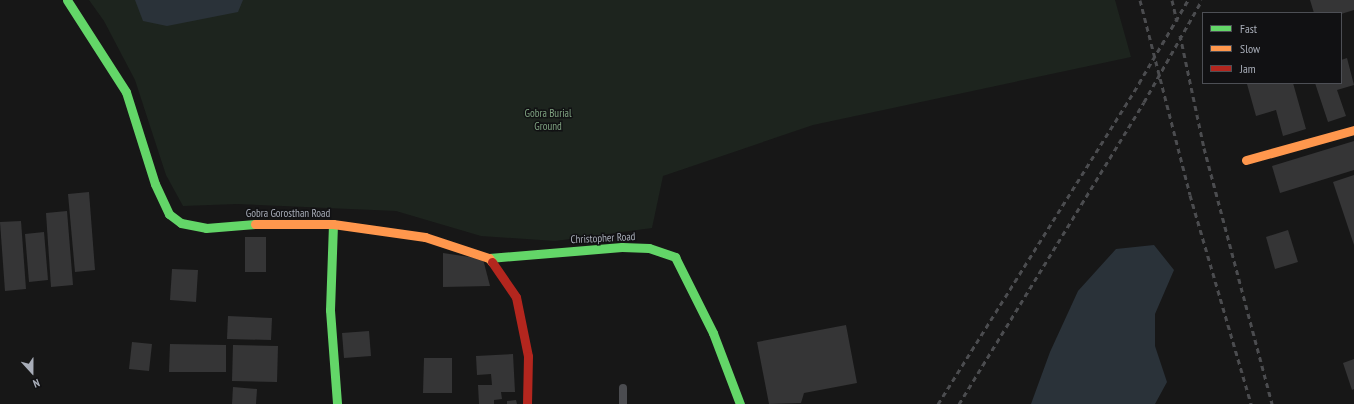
<!DOCTYPE html>
<style>
body{margin:0}
#map{position:relative;width:1354px;height:404px;overflow:hidden;background:#171717;font-family:"PT Sans Narrow",sans-serif}
div>[style]{position:absolute}
.green>*{inset:0;background:#1d241e}
.water>*{inset:0;background:#2a3239}
.building>*{inset:0;background:#353536}
.lane>*{height:8px;margin:-4px;padding:0 4px;transform-origin:4px;border-radius:4px;background:#4b4c50}
.fast>*{height:9px;margin:-4.5px;padding:0 4.5px;transform-origin:4.5px;border-radius:4.5px;background:#63d668}
.slow>*{height:9px;margin:-4.5px;padding:0 4.5px;transform-origin:4.5px;border-radius:4.5px;background:#ff974d}
.jam>*{height:9px;margin:-4.5px;padding:0 4.5px;transform-origin:4.5px;border-radius:4.5px;background:#b3261e}
.rail>*{height:3px;margin-top:-1.5px;transform-origin:0;background:repeating-linear-gradient(90deg,#4b4c4f 0 5px,transparent 0 9px)}
span{translate:-50% -50%;white-space:nowrap;text-align:center;line-height:1.15;-webkit-text-stroke:3px #111113;paint-order:stroke}
.park-label{font-size:11px;color:#7fa381}
.street-label{font-size:11px;color:#a8adb8}
.legend{position:absolute;left:1202px;top:12px;width:140px;height:72px;box-sizing:border-box;background:#111113;border:1px solid #4d4f55;margin:0;padding:5px 7px;list-style:none;font-size:12px;color:#a8adb8}
.legend li{display:flex;align-items:center;gap:8px;height:20px}
.legend b{width:20px;border:1px solid #4d4f55}
.north{position:absolute;left:12px;top:352px;width:40px;height:40px;-webkit-text-stroke:3px #111113;paint-order:stroke;rotate:159deg;font-size:11px;font-weight:700;line-height:16px;text-align:center;color:#a8adb8}
.north::after{content:'';display:block;margin:auto;width:14px;height:18px;background:#a8adb8;clip-path:polygon(50% 0,100% 100%,50% 72%,0 100%)}
</style>
<div id="map">
<div class="green">
<div style="clip-path:polygon(89px 0,1115px 0,1131px 57px,813px 125px,663px 176px,652px 228px,555px 241px,481px 236px,396px 211px,237px 204px,183px 206px,166px 175px,135px 80px,104px 21px)"></div>
</div>
<div class="water">
<div style="clip-path:polygon(135px 0,243px 0,238px 12px,167px 26px,143px 21px)"></div>
<div style="clip-path:polygon(1154px 245px,1174px 270px,1155px 314px,1155px 346px,1167px 382px,1155px 404px,1031px 404px,1050px 352px,1078px 291px,1116px 249px)"></div>
</div>
<div class="building">
<div style="clip-path:polygon(1310px 0,1354px 0,1354px 10px,1341px 14px,1314px 13px)"></div>
<div style="clip-path:polygon(1347px 58px,1354px 85px,1337px 90px,1346px 116px,1328px 122px,1315px 83px,1341px 83px,1341px 60px)"></div>
<div style="clip-path:polygon(1252px 83px,1293px 83px,1306px 129px,1283px 136px,1276px 110px,1256px 116px,1247px 84px)"></div>
<div style="clip-path:polygon(1354px 141px,1354px 170px,1280px 193px,1272px 166px)"></div>
<div style="clip-path:polygon(1354px 175px,1354px 245px,1333px 182px)"></div>
<div style="clip-path:polygon(89px 192px,95px 270px,75px 272px,68px 194px)"></div>
<div style="clip-path:polygon(67px 211px,73px 285px,51px 287px,46px 213px)"></div>
<div style="clip-path:polygon(21px 221px,26px 289px,5px 291px,0 222px)"></div>
<div style="clip-path:polygon(1288px 230px,1298px 262px,1275px 269px,1266px 237px)"></div>
<div style="clip-path:polygon(44px 232px,48px 280px,29px 282px,25px 234px)"></div>
<div style="clip-path:polygon(245px 237px,266px 237px,266px 272px,245px 272px)"></div>
<div style="clip-path:polygon(443px 253px,483px 259px,490px 286px,443px 287px)"></div>
<div style="clip-path:polygon(172px 269px,198px 270px,196px 302px,170px 300px)"></div>
<div style="clip-path:polygon(228px 316px,272px 318px,271px 340px,227px 339px)"></div>
<div style="clip-path:polygon(846px 325px,857px 383px,804px 393px,801px 403px,769px 404px,757px 342px)"></div>
<div style="clip-path:polygon(369px 331px,371px 356px,344px 358px,342px 333px)"></div>
<div style="clip-path:polygon(132px 342px,152px 344px,149px 371px,129px 369px)"></div>
<div style="clip-path:polygon(170px 344px,226px 345px,226px 372px,169px 372px)"></div>
<div style="clip-path:polygon(233px 345px,278px 346px,277px 382px,232px 381px)"></div>
<div style="clip-path:polygon(513px 354px,515px 392px,501px 392px,502px 399px,494px 400px,494px 404px,479px 404px,478px 385px,492px 385px,491px 374px,477px 375px,476px 356px)"></div>
<div style="clip-path:polygon(424px 358px,452px 358px,452px 393px,423px 393px)"></div>
<div style="clip-path:polygon(1354px 359px,1354px 389px,1352px 390px,1343px 363px)"></div>
<div style="clip-path:polygon(233px 387px,257px 389px,256px 404px,232px 404px)"></div>
<div style="clip-path:polygon(516px 400px,517px 404px,507px 404px,507px 401px)"></div>
</div>
<div class="lane">
<div style="left:623px;top:388px;width:16px;rotate:90deg"></div>
</div>
<div class="fast">
<div style="left:67px;top:0;width:109px;rotate:57.3deg"></div>
<div style="left:126px;top:92px;width:96px;rotate:72.5deg"></div>
<div style="left:155px;top:184px;width:33px;rotate:65deg"></div>
<div style="left:169px;top:214px;width:15px;rotate:37deg"></div>
<div style="left:181px;top:223px;width:25px;rotate:11deg"></div>
<div style="left:206px;top:228px;width:49px;rotate:-4.7deg"></div>
<div style="left:333px;top:224px;width:86px;rotate:92deg"></div>
<div style="left:330px;top:310px;width:94px;rotate:85.7deg"></div>
<div style="left:489px;top:258px;width:133px;rotate:-4.7deg"></div>
<div style="left:622px;top:247px;width:27px;rotate:2deg"></div>
<div style="left:649px;top:248px;width:28px;rotate:19deg"></div>
<div style="left:675px;top:257px;width:85px;rotate:63.4deg"></div>
<div style="left:713px;top:333px;width:76px;rotate:69.2deg"></div>
</div>
<div class="slow">
<div style="left:1246px;top:160px;width:112px;rotate:-15.5deg"></div>
<div style="left:255px;top:224px;width:78px"></div>
<div style="left:333px;top:224px;width:93px;rotate:8deg"></div>
<div style="left:425px;top:237px;width:67px;rotate:18.2deg"></div>
<div style="left:489px;top:258px;width:5px;rotate:53deg"></div>
</div>
<div class="jam">
<div style="left:492px;top:262px;width:42px;rotate:55.6deg"></div>
<div style="left:516px;top:297px;width:60px;rotate:78.5deg"></div>
<div style="left:528px;top:356px;width:48px;rotate:91.2deg"></div>
</div>
<div class="rail">
<div style="left:1140px;top:0;width:201px;rotate:75.6deg"></div>
<div style="left:1190px;top:195px;width:218px;rotate:73.7deg"></div>
<div style="left:1172px;top:0;width:22px;rotate:77deg"></div>
<div style="left:1180px;top:35px;width:116px;rotate:78deg"></div>
<div style="left:1204px;top:148px;width:265px;rotate:75.1deg"></div>
<div style="left:938px;top:404px;width:379px;rotate:-57.9deg"></div>
<div style="left:1139px;top:83px;width:96px;rotate:-59.4deg"></div>
<div style="left:959px;top:404px;width:354px;rotate:-58.5deg"></div>
<div style="left:1144px;top:102px;width:117px;rotate:-60.4deg"></div>
</div>
<div class="park-label">
<span style="left:548px;top:120px">Gobra Burial<br>Ground</span>
</div>
<div class="street-label">
<span style="left:288px;top:213px">Gobra Gorosthan Road</span>
<span style="left:603px;top:238px;rotate:-3deg">Christopher Road</span>
</div>
<ul class="legend">
<li><b style="height:5px;background:#63d668"></b>Fast</li>
<li><b style="height:5px;background:#ff974d"></b>Slow</li>
<li><b style="height:5px;background:#b3261e"></b>Jam</li>
</ul>
<div class="north">N</div>
</div>
